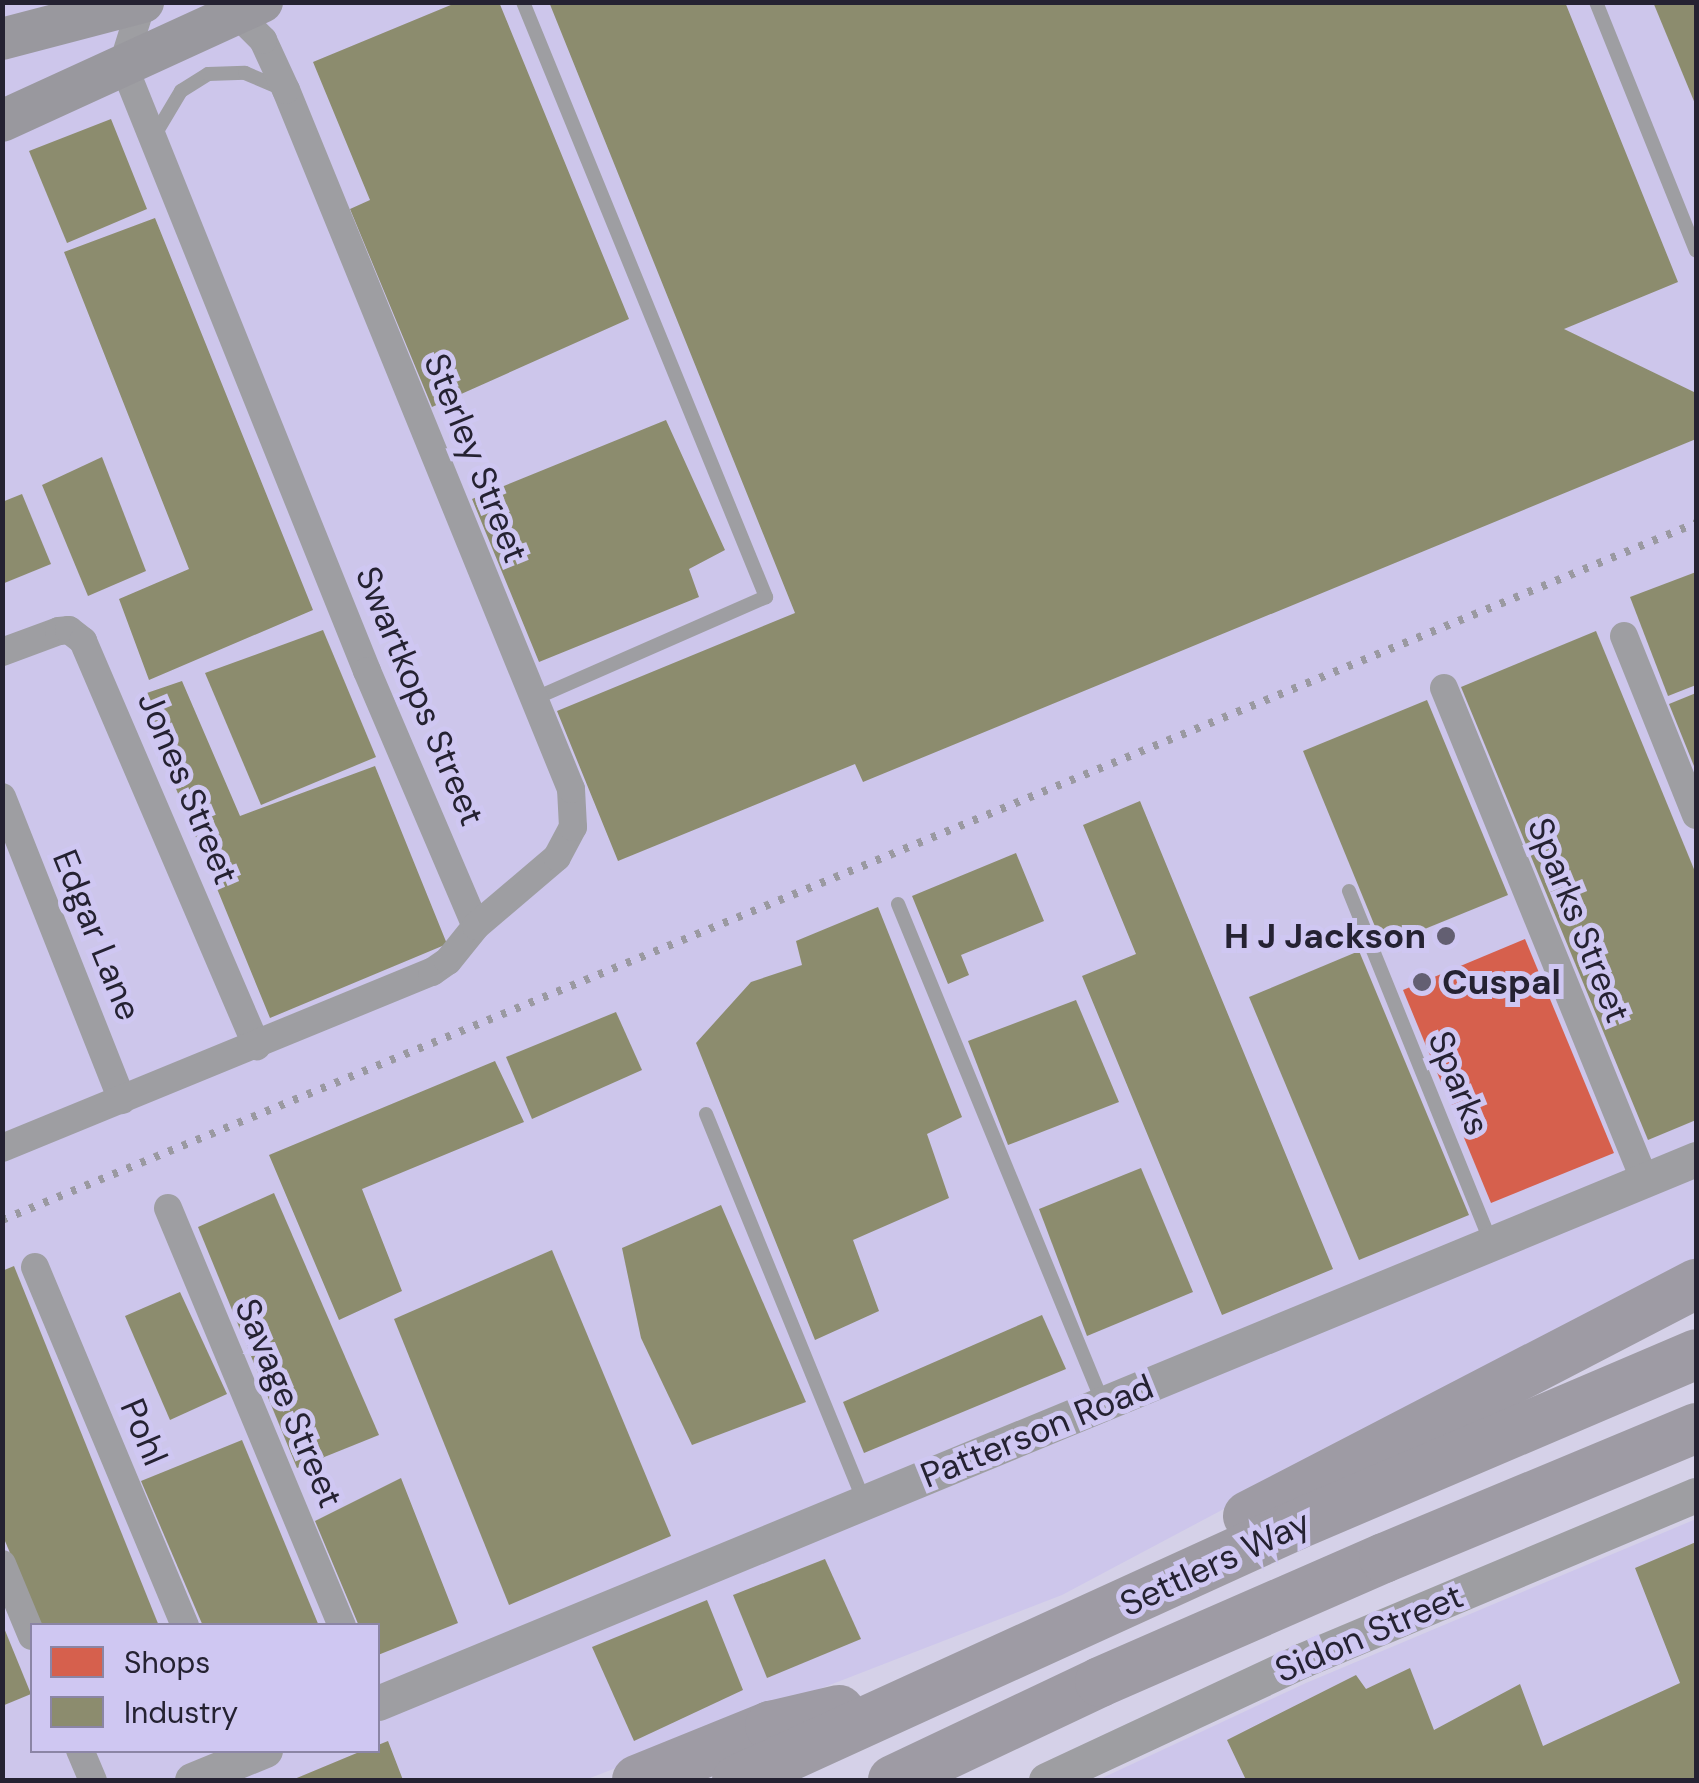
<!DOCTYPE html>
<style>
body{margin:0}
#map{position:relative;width:1699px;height:1783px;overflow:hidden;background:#d5d1e8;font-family:"DM Sans",sans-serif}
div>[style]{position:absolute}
.built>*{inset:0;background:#cdc6eb}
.shops>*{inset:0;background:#d6604d}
.industry>*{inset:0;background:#8c8c6e}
.service>*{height:14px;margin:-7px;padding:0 7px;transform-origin:7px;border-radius:7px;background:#9e9ea2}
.minor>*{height:28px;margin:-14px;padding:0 14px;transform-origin:14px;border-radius:14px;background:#9e9ea2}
.tertiary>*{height:35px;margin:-17.5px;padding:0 17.5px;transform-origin:17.5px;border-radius:17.5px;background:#9e9ea2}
.primary>*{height:42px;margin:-21px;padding:0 21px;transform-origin:21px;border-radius:21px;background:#99989e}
.motorway>*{height:50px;margin:-25px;padding:0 25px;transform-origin:25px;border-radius:25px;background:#9e9ba4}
.rail>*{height:8px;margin-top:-4px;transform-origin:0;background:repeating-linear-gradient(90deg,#9a99a1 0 5px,transparent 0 15px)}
.dots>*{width:28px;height:28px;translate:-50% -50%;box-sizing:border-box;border:5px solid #cfc7f2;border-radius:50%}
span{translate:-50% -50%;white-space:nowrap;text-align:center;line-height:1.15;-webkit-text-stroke:10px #cfc7f2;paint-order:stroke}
.street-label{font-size:35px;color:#252232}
.poi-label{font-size:35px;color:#252232;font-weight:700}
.right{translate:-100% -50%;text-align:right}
.left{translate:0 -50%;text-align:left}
.frame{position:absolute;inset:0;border:5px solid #252232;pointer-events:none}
.legend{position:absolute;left:30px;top:1623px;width:350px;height:130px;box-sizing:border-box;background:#cfc7f2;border:2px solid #8b85a5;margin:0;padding:12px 18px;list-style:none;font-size:30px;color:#252232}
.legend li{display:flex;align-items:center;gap:20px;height:50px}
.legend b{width:50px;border:2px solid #8b85a5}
</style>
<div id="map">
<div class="built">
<div style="clip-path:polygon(evenodd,3px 3px,1696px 3px,1696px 1258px,1062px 1595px,585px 1780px,3px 1780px,3px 3px,32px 1626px,378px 1626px,378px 1750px,32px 1750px,32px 1626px)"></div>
<div style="clip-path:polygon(1696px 1519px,1696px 1780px,1098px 1780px,1306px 1683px)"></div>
</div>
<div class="shops">
<div style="clip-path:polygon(1525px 939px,1614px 1153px,1491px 1203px,1403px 990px)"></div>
</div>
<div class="industry">
<div style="clip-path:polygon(458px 2px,499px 2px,629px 319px,432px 407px,350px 209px,370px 200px,313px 62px)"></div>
<div style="clip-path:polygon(549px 2px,1565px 2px,1678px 282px,1564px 329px,1696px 393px,1696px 439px,863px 782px,855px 764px,618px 861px,557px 711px,795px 613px)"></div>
<div style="clip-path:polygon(1653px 2px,1696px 2px,1696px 106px)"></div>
<div style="clip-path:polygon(111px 119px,147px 209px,67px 243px,29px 151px)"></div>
<div style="clip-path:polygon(155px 218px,313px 610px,149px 680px,119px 599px,189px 569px,64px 252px)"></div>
<div style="clip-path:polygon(666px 420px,725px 550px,689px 569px,699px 597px,539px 662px,472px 499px)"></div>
<div style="clip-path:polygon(102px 457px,146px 571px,88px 596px,42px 485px)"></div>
<div style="clip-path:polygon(22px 494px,51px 564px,2px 584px,2px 502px)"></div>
<div style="clip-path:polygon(1696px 572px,1696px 685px,1668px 696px,1630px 597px)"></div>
<div style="clip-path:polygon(323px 630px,376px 757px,261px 805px,205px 673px)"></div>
<div style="clip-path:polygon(1596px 631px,1696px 874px,1696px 1120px,1648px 1140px,1461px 687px)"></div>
<div style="clip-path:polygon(182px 681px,240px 816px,375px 766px,447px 944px,270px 1018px,138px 696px)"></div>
<div style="clip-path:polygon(1696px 693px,1696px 771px,1669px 704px)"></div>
<div style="clip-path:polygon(1427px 700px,1508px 895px,1383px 946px,1303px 751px)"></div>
<div style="clip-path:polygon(1140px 801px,1333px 1269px,1222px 1315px,1082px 976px,1136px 954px,1083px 825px)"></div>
<div style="clip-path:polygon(1016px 853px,1044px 921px,961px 955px,969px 975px,948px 984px,912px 896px)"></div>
<div style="clip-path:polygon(878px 907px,962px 1117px,927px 1134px,949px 1198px,853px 1240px,879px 1311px,815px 1340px,696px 1043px,751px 982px,802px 965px,796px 941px)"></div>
<div style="clip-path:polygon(1359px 951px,1469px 1215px,1359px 1260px,1249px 997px)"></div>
<div style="clip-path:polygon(1076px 1000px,1119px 1102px,1008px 1145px,968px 1041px)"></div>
<div style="clip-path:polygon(616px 1012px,642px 1070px,532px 1119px,506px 1057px)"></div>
<div style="clip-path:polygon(495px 1061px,524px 1122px,362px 1189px,402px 1291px,339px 1320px,269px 1155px)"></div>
<div style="clip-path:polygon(1141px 1168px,1193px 1292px,1087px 1336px,1039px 1209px)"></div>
<div style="clip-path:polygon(274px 1193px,379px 1435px,297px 1468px,198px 1227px)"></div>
<div style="clip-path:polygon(721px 1205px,806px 1402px,692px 1445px,641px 1338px,622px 1248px)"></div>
<div style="clip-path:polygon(552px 1250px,671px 1536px,509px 1605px,394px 1319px)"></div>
<div style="clip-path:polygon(14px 1266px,159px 1626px,41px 1626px,2px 1534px,2px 1271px)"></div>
<div style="clip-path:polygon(180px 1292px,227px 1394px,170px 1420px,125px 1316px)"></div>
<div style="clip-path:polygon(1042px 1315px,1066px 1369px,864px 1453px,843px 1402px)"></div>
<div style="clip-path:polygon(242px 1440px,319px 1626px,203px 1626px,141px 1481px)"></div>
<div style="clip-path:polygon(401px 1478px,458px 1623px,378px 1655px,378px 1626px,359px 1626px,315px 1521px)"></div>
<div style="clip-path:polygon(1696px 1542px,1696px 1780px,1246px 1780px,1227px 1740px,1356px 1675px,1366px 1689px,1410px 1668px,1434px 1730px,1520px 1684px,1543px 1746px,1680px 1683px,1635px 1568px)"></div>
<div style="clip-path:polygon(825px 1559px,861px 1639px,767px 1678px,733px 1595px)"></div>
<div style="clip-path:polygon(707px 1600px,743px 1690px,634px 1741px,592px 1647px)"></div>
<div style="clip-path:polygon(2px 1623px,31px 1694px,2px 1706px)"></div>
<div style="clip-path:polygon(388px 1741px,403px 1780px,292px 1780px,364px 1750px,378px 1750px,378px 1745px)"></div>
</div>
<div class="service">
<div style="left:523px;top:2px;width:643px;rotate:67.78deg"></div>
<div style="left:766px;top:597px;width:253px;rotate:156.3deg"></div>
<div style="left:1596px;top:2px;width:268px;rotate:68.1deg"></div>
<div style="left:153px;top:138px;width:55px;rotate:-59.2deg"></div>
<div style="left:181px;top:91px;width:32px;rotate:-32deg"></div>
<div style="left:208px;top:74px;width:37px;rotate:-2deg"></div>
<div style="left:245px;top:73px;width:39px;rotate:23deg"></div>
<div style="left:1349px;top:891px;width:379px;rotate:68deg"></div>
<div style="left:898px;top:904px;width:539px;rotate:67.67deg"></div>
<div style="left:706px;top:1114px;width:419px;rotate:67.8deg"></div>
</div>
<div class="minor">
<div style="left:142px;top:3px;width:64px;rotate:107.3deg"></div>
<div style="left:123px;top:64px;width:654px;rotate:68.1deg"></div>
<div style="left:367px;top:671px;width:277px;rotate:66.9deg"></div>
<div style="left:1624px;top:636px;width:193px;rotate:68.1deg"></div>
<div style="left:2px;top:652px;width:61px;rotate:-20.2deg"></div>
<div style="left:59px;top:631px;width:10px;rotate:-6deg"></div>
<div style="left:69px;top:630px;width:18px;rotate:38deg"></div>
<div style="left:83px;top:641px;width:441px;rotate:66.8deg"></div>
<div style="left:1444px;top:688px;width:532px;rotate:67.82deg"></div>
<div style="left:2px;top:797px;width:326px;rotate:68.4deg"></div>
<div style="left:2px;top:1148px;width:465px;rotate:-22.3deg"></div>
<div style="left:432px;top:972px;width:19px;rotate:-35deg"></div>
<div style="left:448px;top:961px;width:45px;rotate:-51.3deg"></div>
<div style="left:476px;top:926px;width:106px;rotate:-40.4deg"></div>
<div style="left:557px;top:857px;width:34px;rotate:-62deg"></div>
<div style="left:573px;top:827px;width:38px;rotate:-93deg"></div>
<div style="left:571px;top:789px;width:755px;rotate:-112.18deg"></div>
<div style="left:286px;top:90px;width:55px;rotate:-114.7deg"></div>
<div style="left:263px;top:40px;width:52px;rotate:-135deg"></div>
<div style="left:168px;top:1208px;width:453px;rotate:67.4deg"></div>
<div style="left:35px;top:1267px;width:389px;rotate:67.3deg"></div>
<div style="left:2px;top:1564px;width:78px;rotate:67.4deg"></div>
<div style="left:80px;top:1750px;width:33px;rotate:67deg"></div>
</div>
<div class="tertiary">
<div style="left:378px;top:1703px;width:1426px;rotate:-22.43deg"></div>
<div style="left:192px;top:1780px;width:79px;rotate:-22.3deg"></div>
<div style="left:1046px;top:1780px;width:284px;rotate:-25deg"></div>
<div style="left:1303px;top:1660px;width:426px;rotate:-22.8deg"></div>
</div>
<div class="primary">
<div style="left:2px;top:39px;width:146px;rotate:-14.7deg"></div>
<div style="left:2px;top:121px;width:286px;rotate:-24.6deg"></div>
</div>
<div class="motorway">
<div style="left:1248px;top:1516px;width:505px;rotate:-27.38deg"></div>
<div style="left:637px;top:1780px;width:144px;rotate:-22.1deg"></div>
<div style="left:770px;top:1726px;width:71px;rotate:-13.1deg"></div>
<div style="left:737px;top:1780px;width:614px;rotate:-24.52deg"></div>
<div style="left:1296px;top:1525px;width:435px;rotate:-23.1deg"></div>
<div style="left:893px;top:1780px;width:229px;rotate:-25.3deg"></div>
<div style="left:1100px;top:1682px;width:310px;rotate:-23.6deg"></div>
<div style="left:1384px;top:1558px;width:338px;rotate:-22.6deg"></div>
</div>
<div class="rail">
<div style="left:2px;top:1220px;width:1832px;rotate:-22.36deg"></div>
</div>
<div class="dots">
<div style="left:1446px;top:936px;background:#635f72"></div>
<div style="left:1422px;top:982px;background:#635f72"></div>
</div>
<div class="street-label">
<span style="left:476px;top:458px;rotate:68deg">Sterley Street</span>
<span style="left:420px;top:696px;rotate:67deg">Swartkops Street</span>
<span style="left:188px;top:788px;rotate:67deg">Jones Street</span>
<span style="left:1579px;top:920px;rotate:68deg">Sparks Street</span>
<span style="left:97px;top:935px;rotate:68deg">Edgar Lane</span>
<span style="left:1459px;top:1083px;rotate:68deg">Sparks</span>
<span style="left:289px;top:1403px;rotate:67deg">Savage Street</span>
<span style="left:1037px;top:1431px;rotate:-22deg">Patterson Road</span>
<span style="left:144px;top:1432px;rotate:67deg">Pohl</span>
<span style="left:1215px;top:1563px;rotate:-25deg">Settlers Way</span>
<span style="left:1369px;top:1633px;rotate:-23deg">Sidon Street</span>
</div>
<div class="poi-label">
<span class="right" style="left:1426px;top:936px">H J Jackson</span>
<span class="left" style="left:1442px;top:982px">Cuspal</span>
</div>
<div class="frame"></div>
<ul class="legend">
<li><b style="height:28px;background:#d6604d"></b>Shops</li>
<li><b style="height:28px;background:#8c8c6e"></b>Industry</li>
</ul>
</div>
